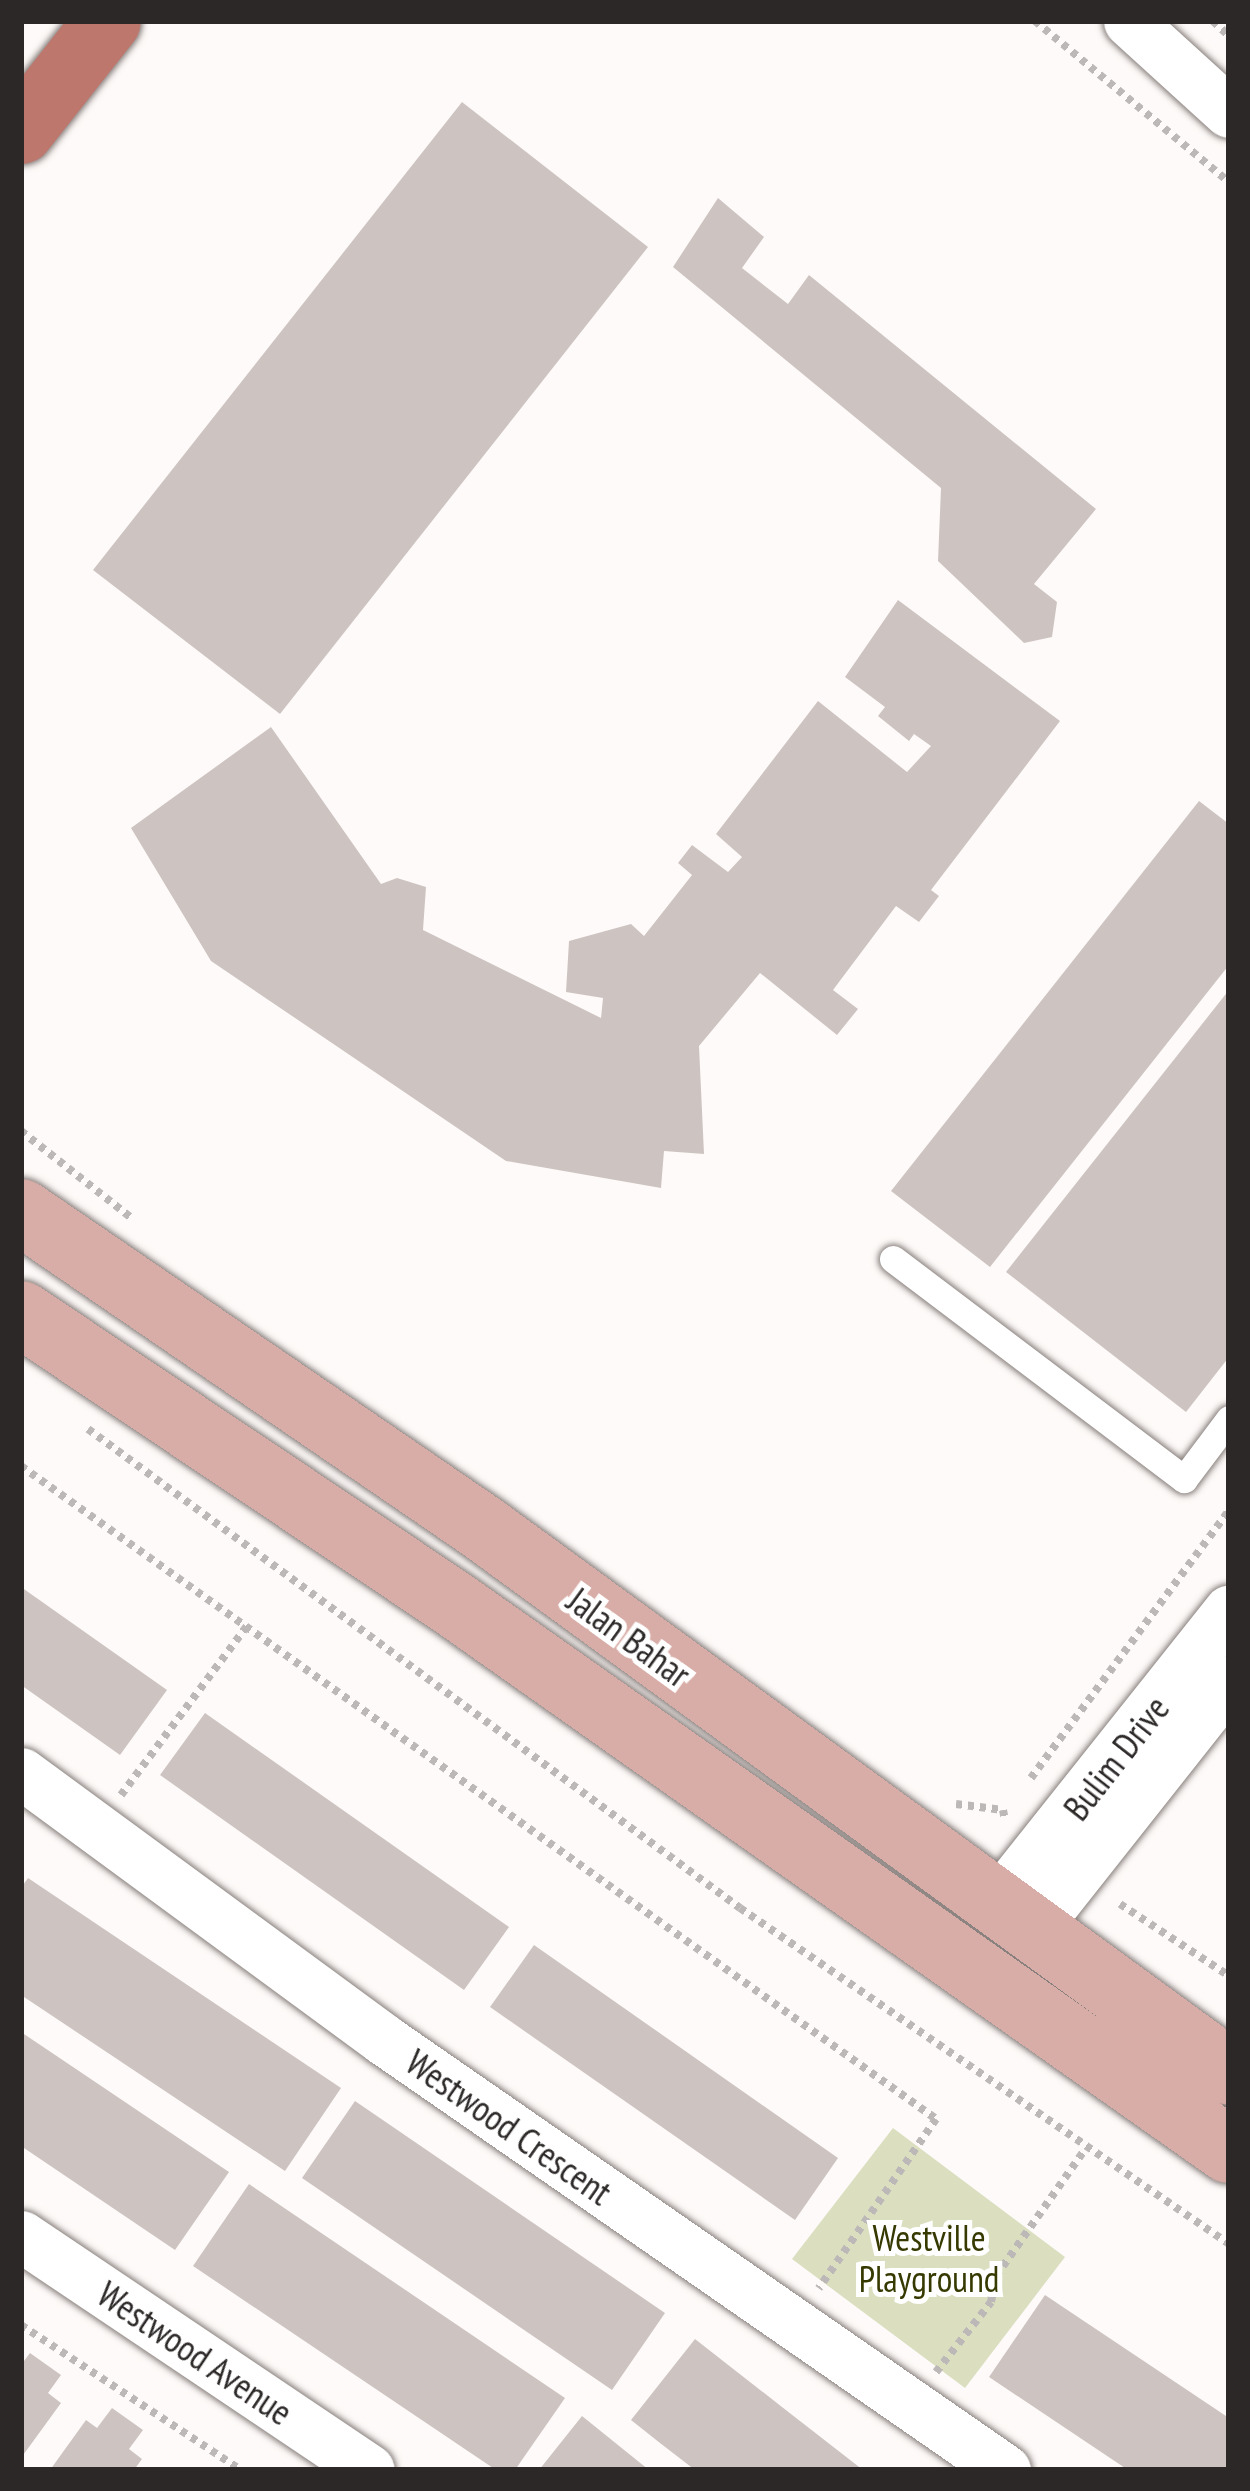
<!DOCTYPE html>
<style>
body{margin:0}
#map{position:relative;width:1250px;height:2491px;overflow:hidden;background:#fefaf9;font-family:"PT Sans Narrow",sans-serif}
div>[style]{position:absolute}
.green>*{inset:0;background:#dbdfc0}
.building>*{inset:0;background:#cdc4c1}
.path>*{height:8px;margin-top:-4px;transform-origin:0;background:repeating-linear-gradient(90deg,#bcb8b7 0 6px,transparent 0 12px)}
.roads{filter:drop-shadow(0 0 3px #88807d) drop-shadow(0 0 3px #88807d)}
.lane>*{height:27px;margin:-13.5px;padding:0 13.5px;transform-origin:13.5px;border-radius:13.5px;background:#fff}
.street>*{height:51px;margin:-25.5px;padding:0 25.5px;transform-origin:25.5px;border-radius:25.5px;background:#fff}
.primary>*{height:66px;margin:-33px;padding:0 33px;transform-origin:33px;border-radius:33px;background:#d8ada7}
.highway>*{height:66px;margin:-33px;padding:0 33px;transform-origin:33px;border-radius:33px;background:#be776d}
span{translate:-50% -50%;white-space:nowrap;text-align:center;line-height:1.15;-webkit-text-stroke:10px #fff;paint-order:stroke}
.street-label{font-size:36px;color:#2b2827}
.park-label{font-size:36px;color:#363900}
.frame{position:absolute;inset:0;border:24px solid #2b2827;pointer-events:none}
</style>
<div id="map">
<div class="green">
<div style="clip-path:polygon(893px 2128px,1065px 2257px,965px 2388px,792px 2259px)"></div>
</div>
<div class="building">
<div style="clip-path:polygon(462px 102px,648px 247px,280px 714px,93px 570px)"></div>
<div style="clip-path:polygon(718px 198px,764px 237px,742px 268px,788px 304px,809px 275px,1096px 509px,1034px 584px,1057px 602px,1052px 637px,1024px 643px,938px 561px,941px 488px,673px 267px)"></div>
<div style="clip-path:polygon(898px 600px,1060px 721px,931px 890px,939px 896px,919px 922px,896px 906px,833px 990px,858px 1009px,837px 1035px,760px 973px,699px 1046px,704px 1154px,664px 1151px,661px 1188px,506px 1161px,211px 961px,131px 828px,271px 727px,381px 884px,397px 878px,426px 887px,423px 930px,601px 1018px,603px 998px,566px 992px,569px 941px,631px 924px,644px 936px,692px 875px,678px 863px,692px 845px,728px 872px,742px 857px,716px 834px,818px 701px,907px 772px,931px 746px,914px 734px,909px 741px,878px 716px,885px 707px,845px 677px)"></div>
<div style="clip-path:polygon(1199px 801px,1229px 824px,1229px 965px,990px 1267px,891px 1191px)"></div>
<div style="clip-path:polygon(1229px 990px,1229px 1357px,1186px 1412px,1006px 1272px)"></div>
<div style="clip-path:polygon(21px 1587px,167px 1690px,120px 1755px,21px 1685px)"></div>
<div style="clip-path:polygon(205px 1713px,509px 1927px,464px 1990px,160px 1775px)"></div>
<div style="clip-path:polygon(28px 1878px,341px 2088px,285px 2171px,21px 1995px,21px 1888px)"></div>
<div style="clip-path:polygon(534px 1945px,838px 2158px,795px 2220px,490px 2007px)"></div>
<div style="clip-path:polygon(21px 2032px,229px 2172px,175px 2250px,21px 2146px)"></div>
<div style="clip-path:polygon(355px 2101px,665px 2313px,612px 2390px,302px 2178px)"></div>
<div style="clip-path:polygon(249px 2184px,565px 2398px,515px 2470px,496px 2470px,193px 2266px)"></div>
<div style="clip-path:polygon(1045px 2295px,1229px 2418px,1229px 2470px,1128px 2470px,989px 2377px)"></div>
<div style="clip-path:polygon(695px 2339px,782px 2407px,863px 2470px,695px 2470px,660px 2443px,631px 2420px)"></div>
<div style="clip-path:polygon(30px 2353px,61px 2375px,48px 2393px,61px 2403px,21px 2458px,21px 2365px)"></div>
<div style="clip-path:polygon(112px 2408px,143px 2430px,129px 2449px,142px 2459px,134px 2470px,50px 2470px,86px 2420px,97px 2428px)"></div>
<div style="clip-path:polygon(582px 2416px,613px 2441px,649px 2470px,539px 2470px)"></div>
</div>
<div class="path">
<div style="left:1035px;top:21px;width:252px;rotate:39.7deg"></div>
<div style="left:1213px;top:21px;width:22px;rotate:43deg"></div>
<div style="left:21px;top:1131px;width:142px;rotate:38.2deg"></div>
<div style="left:88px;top:1429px;width:809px;rotate:36.3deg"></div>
<div style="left:740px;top:1908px;width:593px;rotate:34.49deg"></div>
<div style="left:21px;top:1466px;width:1124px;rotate:35.51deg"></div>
<div style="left:936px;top:2119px;width:206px;rotate:124.7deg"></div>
<div style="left:1031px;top:1778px;width:333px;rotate:-53.5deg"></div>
<div style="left:121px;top:1795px;width:214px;rotate:-53.3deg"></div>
<div style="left:956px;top:1804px;width:47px;rotate:7.3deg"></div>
<div style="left:1003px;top:1810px;width:10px;rotate:79deg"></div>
<div style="left:1120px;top:1904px;width:131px;rotate:33.4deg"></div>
<div style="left:21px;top:2325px;width:263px;rotate:33.4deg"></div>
<div style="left:936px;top:2372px;width:89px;rotate:-51.8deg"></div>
<div style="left:991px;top:2302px;width:26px;rotate:-79deg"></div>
<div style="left:996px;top:2276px;width:153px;rotate:-54.9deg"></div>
</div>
<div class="roads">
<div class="lane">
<div style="left:893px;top:1259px;width:365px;rotate:37.1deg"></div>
<div style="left:1184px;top:1479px;width:75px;rotate:-53.1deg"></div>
</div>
<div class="street">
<div style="left:1129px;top:21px;width:135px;rotate:42.3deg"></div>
<div style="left:21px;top:1773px;width:449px;rotate:36.3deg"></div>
<div style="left:383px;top:2039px;width:757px;rotate:34.72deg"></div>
<div style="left:998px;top:1901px;width:371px;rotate:-51.5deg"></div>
<div style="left:1035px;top:1927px;width:313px;rotate:-51.7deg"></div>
<div style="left:21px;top:2236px;width:419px;rotate:33.9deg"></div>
</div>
<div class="primary">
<div style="left:21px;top:1212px;width:560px;rotate:34.37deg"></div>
<div style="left:483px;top:1528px;width:923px;rotate:36.1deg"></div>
<div style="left:21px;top:1314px;width:521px;rotate:33.81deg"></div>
<div style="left:454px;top:1604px;width:948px;rotate:35.17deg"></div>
</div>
<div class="highway">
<div style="left:21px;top:131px;width:140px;rotate:-51.7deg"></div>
</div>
</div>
<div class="street-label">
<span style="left:629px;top:1637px;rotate:36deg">Jalan Bahar</span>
<span style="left:1116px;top:1758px;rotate:-52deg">Bulim Drive</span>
<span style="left:509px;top:2127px;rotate:35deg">Westwood Crescent</span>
<span style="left:195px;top:2353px;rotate:34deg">Westwood Avenue</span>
</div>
<div class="park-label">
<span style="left:929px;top:2258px">Westville<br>Playground</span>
</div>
<div class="frame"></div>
</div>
